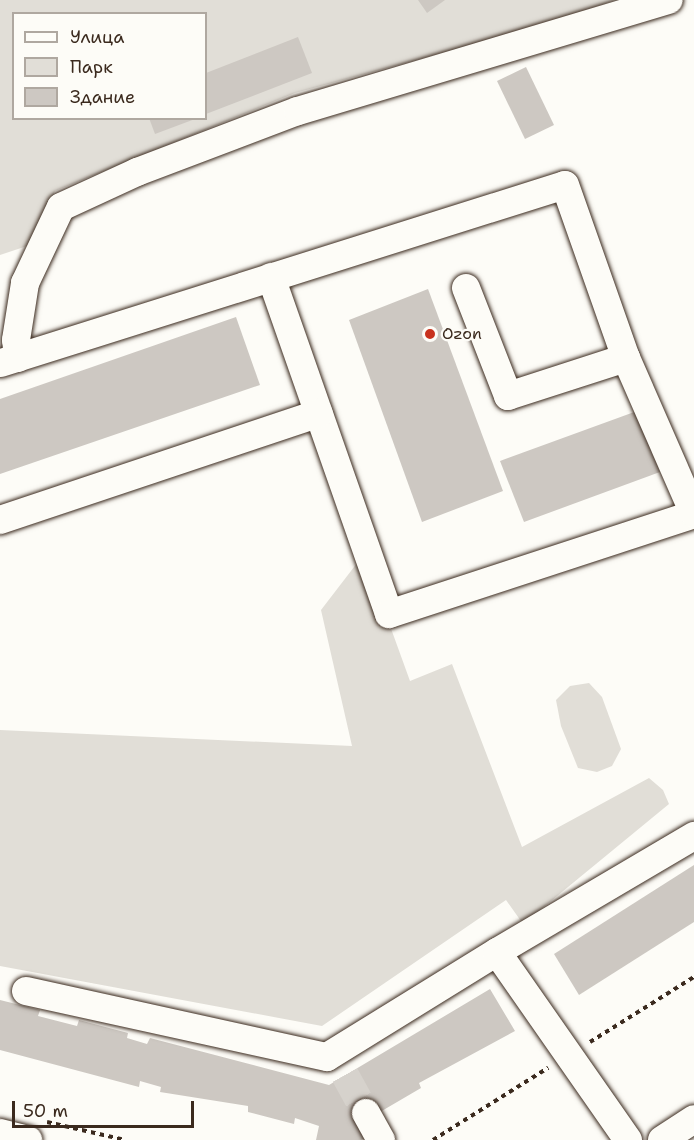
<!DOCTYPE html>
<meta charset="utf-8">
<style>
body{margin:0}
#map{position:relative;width:694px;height:1140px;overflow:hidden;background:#fdfcf7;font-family:"Shantell Sans",sans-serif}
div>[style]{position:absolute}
.green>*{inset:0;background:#e1ded7}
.building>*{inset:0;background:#cdc8c2}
.minor-tunnel>*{height:28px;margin-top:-14px;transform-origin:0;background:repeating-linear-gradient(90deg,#d6d2cc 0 28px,transparent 0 42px)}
.path>*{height:4px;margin-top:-2px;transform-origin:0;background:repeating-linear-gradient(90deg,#3b2a1e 0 4.5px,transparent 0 9px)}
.roads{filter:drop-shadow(0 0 2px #3b2a1e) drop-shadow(0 0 2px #3b2a1e)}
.minor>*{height:28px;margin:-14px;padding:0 14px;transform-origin:14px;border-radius:14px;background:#fdfcf7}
.dots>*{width:16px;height:16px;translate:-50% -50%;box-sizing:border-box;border:3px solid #fdfcf7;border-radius:50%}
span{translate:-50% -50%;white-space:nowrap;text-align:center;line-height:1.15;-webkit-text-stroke:4.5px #fdfcf7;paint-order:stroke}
.poi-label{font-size:16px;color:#3b2a1e}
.left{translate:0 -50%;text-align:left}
.legend{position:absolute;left:12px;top:12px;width:195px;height:108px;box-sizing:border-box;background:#fdfcf7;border:2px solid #afa8a0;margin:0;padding:8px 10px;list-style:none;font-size:18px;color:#3b2a1e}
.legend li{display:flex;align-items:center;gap:12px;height:30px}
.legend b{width:30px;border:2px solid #afa8a0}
.scale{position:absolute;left:12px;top:1101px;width:182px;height:27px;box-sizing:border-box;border:3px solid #3b2a1e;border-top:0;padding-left:8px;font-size:18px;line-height:21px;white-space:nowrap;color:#3b2a1e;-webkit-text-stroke:4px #fdfcf7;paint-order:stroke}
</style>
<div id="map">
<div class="green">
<div style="clip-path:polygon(evenodd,0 0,615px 0,534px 28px,295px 93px,55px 191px,33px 244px,0 255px,0 0,14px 14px,206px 14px,206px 118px,14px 118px,14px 14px)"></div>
<div style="clip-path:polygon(364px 554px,410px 681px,452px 664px,522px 847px,649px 778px,663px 790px,669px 804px,523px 924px,506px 900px,322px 1026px,0 966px,0 730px,352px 746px,321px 610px)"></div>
<div style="clip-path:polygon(589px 683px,602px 697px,621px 749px,612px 766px,597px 772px,578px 768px,561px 726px,556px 700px,570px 686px)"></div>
</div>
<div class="building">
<div style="clip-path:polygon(418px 0,445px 0,427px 13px)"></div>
<div style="clip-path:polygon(298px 37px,312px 73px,206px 114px,206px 73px)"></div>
<div style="clip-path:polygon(526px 67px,554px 125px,525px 139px,497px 81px)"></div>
<div style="clip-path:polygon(149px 118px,195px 118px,195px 119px,155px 134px)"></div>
<div style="clip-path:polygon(428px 289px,503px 491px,422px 522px,349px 320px)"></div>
<div style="clip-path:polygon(236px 317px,260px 385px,0 474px,0 399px)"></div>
<div style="clip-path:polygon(637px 411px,660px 472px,524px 522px,500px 461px)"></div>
<div style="clip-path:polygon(694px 865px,694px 922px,579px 995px,554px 954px)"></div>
<div style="clip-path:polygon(490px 989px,515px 1031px,419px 1083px,421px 1088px,380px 1112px,367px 1137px,361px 1140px,316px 1140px,319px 1126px,295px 1118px,294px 1124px,248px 1112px,248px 1106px,160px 1092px,161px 1087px,140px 1081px,139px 1087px,0 1050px,0 1000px,40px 1010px,38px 1016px,77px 1026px,79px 1020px,128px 1033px,127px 1038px,147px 1044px,150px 1038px,329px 1085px)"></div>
</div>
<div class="minor-tunnel">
<div style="left:345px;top:1075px;width:43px;rotate:61.1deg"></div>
</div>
<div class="path">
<div style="left:590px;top:1042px;width:123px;rotate:-32deg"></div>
<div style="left:47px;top:1122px;width:80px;rotate:13deg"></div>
<div style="left:433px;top:1140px;width:136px;rotate:-32.1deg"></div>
</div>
<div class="roads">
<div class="minor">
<div style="left:271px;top:277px;width:357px;rotate:70.7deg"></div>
<div style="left:389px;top:614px;width:319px;rotate:-18.1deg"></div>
<div style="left:466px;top:288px;width:116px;rotate:68.7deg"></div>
<div style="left:508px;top:396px;width:124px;rotate:-17.9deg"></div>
<div style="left:626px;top:358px;width:170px;rotate:66.4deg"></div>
<div style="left:18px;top:358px;width:18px;rotate:-96deg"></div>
<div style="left:16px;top:340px;width:58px;rotate:-81deg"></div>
<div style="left:25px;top:283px;width:84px;rotate:-64.7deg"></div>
<div style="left:61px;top:207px;width:84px;rotate:-24.7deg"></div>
<div style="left:137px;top:172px;width:172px;rotate:-20.8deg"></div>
<div style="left:298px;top:111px;width:387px;rotate:-16.7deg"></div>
<div style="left:1px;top:363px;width:591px;rotate:-17.52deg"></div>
<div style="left:565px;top:185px;width:183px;rotate:70.6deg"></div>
<div style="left:0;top:520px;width:336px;rotate:-18.5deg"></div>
<div style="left:26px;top:991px;width:308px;rotate:12.4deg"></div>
<div style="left:327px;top:1057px;width:200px;rotate:-31.7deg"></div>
<div style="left:366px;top:1113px;width:31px;rotate:61deg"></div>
<div style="left:0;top:1133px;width:29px;rotate:14deg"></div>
<div style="left:628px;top:1140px;width:229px;rotate:-124.9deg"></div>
<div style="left:497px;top:952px;width:229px;rotate:-30.5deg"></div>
<div style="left:662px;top:1140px;width:38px;rotate:-33deg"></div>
</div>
</div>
<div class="dots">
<div style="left:430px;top:334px;background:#c8321e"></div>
</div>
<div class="poi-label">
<span class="left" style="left:442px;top:334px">Ozon</span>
</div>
<ul class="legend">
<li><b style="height:8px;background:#fdfcf7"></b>Улица</li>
<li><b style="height:16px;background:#e1ded7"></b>Парк</li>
<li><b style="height:16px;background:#cdc8c2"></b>Здание</li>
</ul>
<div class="scale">50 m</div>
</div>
